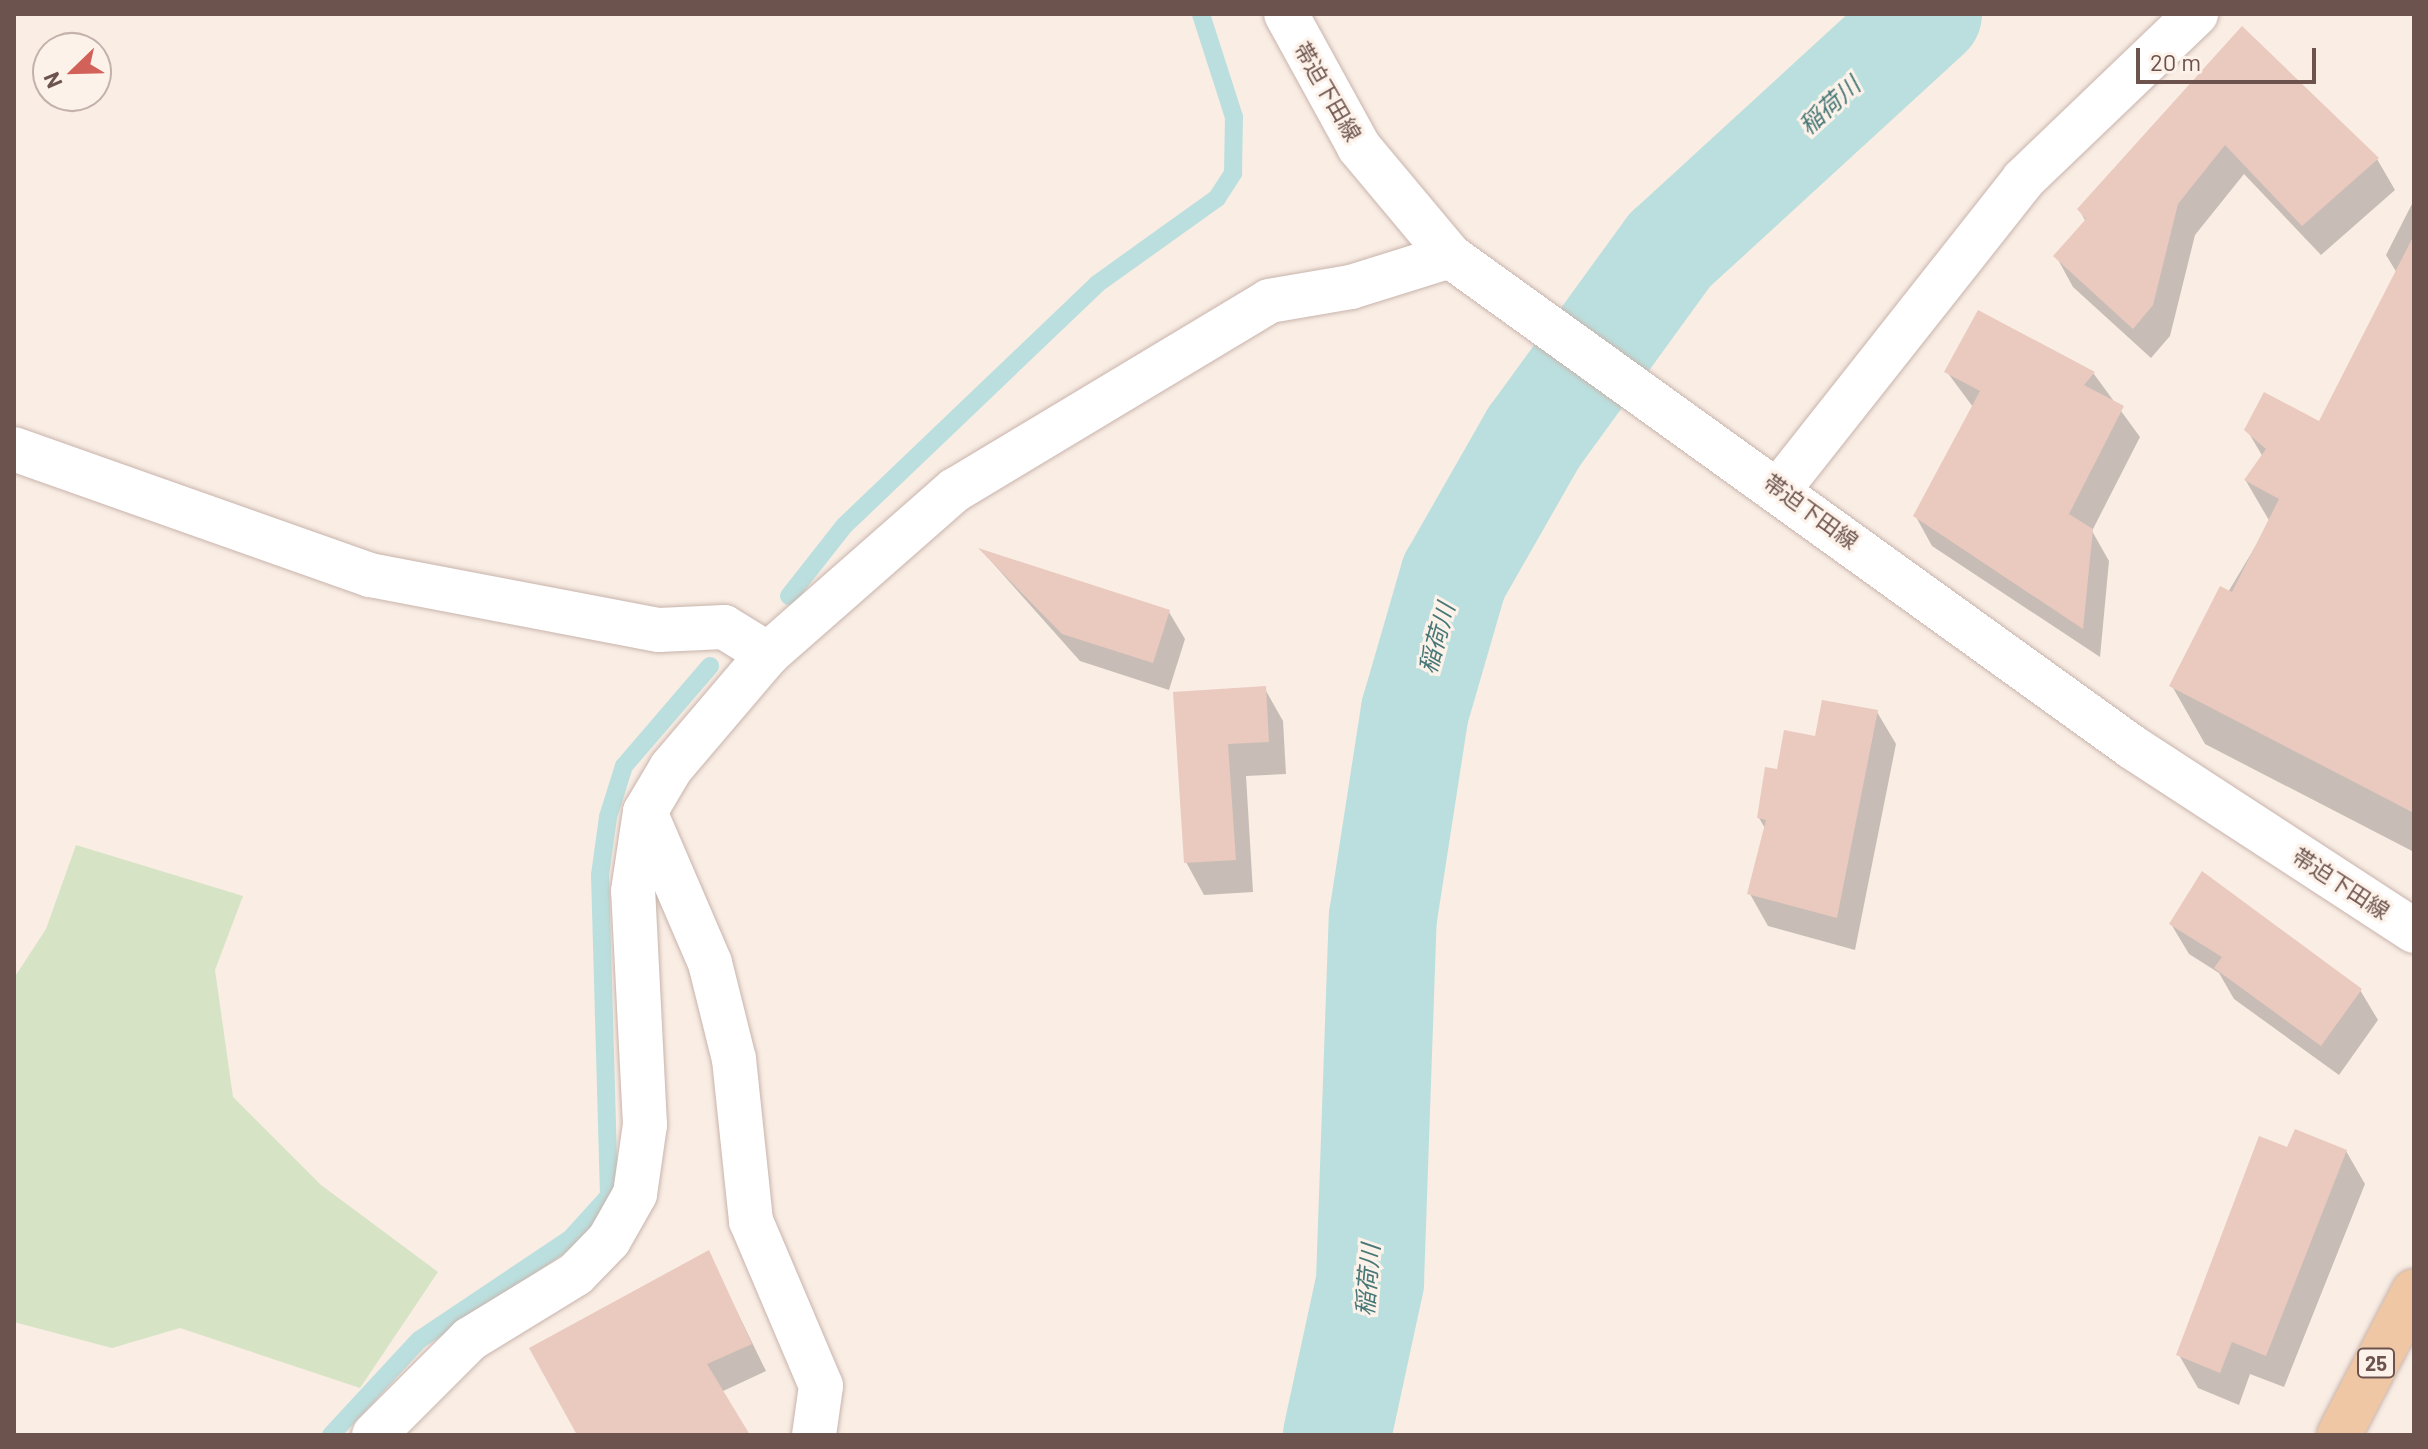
<!DOCTYPE html>
<meta charset="utf-8">
<style>
body{margin:0}
#map{position:relative;width:2428px;height:1449px;overflow:hidden;background:#f9ede4;font-family:Barlow,"Noto Sans JP",sans-serif}
div>[style]{position:absolute}
.green>*{inset:0;background:#d6e4c5}
.shadow>*{inset:0;background:#0003}
.stream>*{height:18px;margin:-9px;padding:0 9px;transform-origin:9px;border-radius:9px;background:#bbdfde}
.river>*{height:108px;margin:-54px;padding:0 54px;transform-origin:54px;border-radius:54px;background:#bbdfde}
.building>*{inset:0;background:#eac9bf}
.roads{filter:drop-shadow(0 0 2px #c8b4ac) drop-shadow(0 0 2px #c8b4ac)}
.street>*{height:44px;margin:-22px;padding:0 22px;transform-origin:22px;border-radius:22px;background:#fff}
.secondary>*{height:44px;margin:-22px;padding:0 22px;transform-origin:22px;border-radius:22px;background:#fff}
.primary>*{height:44px;margin:-22px;padding:0 22px;transform-origin:22px;border-radius:22px;background:#efc7a5}
span{translate:-50% -50%;white-space:nowrap;text-align:center;line-height:1.15;-webkit-text-stroke:6px #fcf2e9;paint-order:stroke}
.shield-label span{padding:2px 6px;background:#fcf2e9;border:2px solid;border-radius:6px;-webkit-text-stroke-width:0}
.shield-label{font-size:20px;color:#6d534d;font-weight:700}
.street-label{font-size:22px;color:#6d534d}
.water-label{font-size:24px;color:#477777;font-style:italic}
.frame{position:absolute;inset:0;border:16px solid #6d534d;pointer-events:none}
.north{position:absolute;left:32px;top:32px;width:80px;height:80px;box-sizing:border-box;background:#fcf2e9;border:2px solid #c3b2ab;border-radius:50%;rotate:247deg;font-size:22px;font-weight:700;line-height:32px;text-align:center;color:#6d534d}
.north::after{content:'';display:block;margin:auto;width:28px;height:36px;background:#d26159;clip-path:polygon(50% 0,100% 100%,50% 72%,0 100%)}
.scale{position:absolute;left:2136px;top:48px;width:180px;height:36px;box-sizing:border-box;border:4px solid #6d534d;border-top:0;padding-left:10px;font-size:24px;line-height:28px;white-space:nowrap;color:#6d534d;-webkit-text-stroke:6px #fcf2e9;paint-order:stroke}
</style>
<div id="map">
<div class="green">
<div style="clip-path:polygon(76px 845px,243px 896px,215px 970px,233px 1097px,321px 1185px,438px 1272px,360px 1388px,180px 1328px,112px 1348px,14px 1322px,14px 978px,46px 929px)"></div>
</div>
<div class="shadow">
<div style="clip-path:polygon(2242px 29px,2377px 159px,2395px 190px,2321px 255px,2244px 174px,2195px 235px,2170px 336px,2151px 358px,2073px 287px,2056px 256px,2086px 222px,2079px 209px)"></div>
<div style="clip-path:polygon(2414px 200px,2414px 852px,2205px 744px,2172px 686px,2270px 522px,2246px 481px,2263px 457px,2247px 430px,2320px 424px,2397px 273px,2386px 255px)"></div>
<div style="clip-path:polygon(1979px 312px,2094px 374px,2140px 437px,2092px 531px,2109px 561px,2100px 657px,1932px 546px,1915px 515px,1973px 407px,1947px 372px)"></div>
<div style="clip-path:polygon(982px 551px,1169px 612px,1185px 639px,1169px 690px,1080px 661px)"></div>
<div style="clip-path:polygon(1265px 689px,1283px 721px,1286px 774px,1246px 776px,1253px 892px,1204px 895px,1186px 862px,1175px 694px)"></div>
<div style="clip-path:polygon(1877px 712px,1896px 744px,1855px 950px,1768px 926px,1750px 894px,1766px 830px,1759px 818px,1817px 738px)"></div>
<div style="clip-path:polygon(2171px 924px,2360px 990px,2378px 1020px,2339px 1075px,2234px 999px,2219px 973px,2189px 954px)"></div>
<div style="clip-path:polygon(2289px 1150px,2346px 1151px,2365px 1184px,2284px 1387px,2250px 1374px,2239px 1405px,2198px 1388px,2179px 1355px)"></div>
<div style="clip-path:polygon(708px 1252px,766px 1371px,721px 1392px,747px 1435px,579px 1435px)"></div>
</div>
<div class="stream">
<div style="left:789px;top:596px;width:89px;rotate:-51.8deg"></div>
<div style="left:844px;top:526px;width:350px;rotate:-43.7deg"></div>
<div style="left:1097px;top:284px;width:148px;rotate:-35.6deg"></div>
<div style="left:1217px;top:198px;width:30px;rotate:-57deg"></div>
<div style="left:1233px;top:173px;width:56px;rotate:-89deg"></div>
<div style="left:1234px;top:117px;width:108px;rotate:-107.8deg"></div>
<div style="left:331px;top:1435px;width:129px;rotate:-47.2deg"></div>
<div style="left:419px;top:1340px;width:182px;rotate:-33.8deg"></div>
<div style="left:570px;top:1239px;width:58px;rotate:-47.8deg"></div>
<div style="left:609px;top:1196px;width:321px;rotate:-91.6deg"></div>
<div style="left:600px;top:875px;width:59px;rotate:-82.1deg"></div>
<div style="left:608px;top:817px;width:53px;rotate:-72.6deg"></div>
<div style="left:624px;top:766px;width:132px;rotate:-49.3deg"></div>
</div>
<div class="river">
<div style="left:1337px;top:1435px;width:157px;rotate:-77.8deg"></div>
<div style="left:1370px;top:1282px;width:365px;rotate:-88deg"></div>
<div style="left:1383px;top:917px;width:208px;rotate:-81.2deg"></div>
<div style="left:1415px;top:711px;width:140px;rotate:-73.8deg"></div>
<div style="left:1454px;top:577px;width:161px;rotate:-60.3deg"></div>
<div style="left:1534px;top:437px;width:231px;rotate:-54deg"></div>
<div style="left:1670px;top:250px;width:350px;rotate:-42.5deg"></div>
</div>
<div class="building">
<div style="clip-path:polygon(2242px 26px,2379px 158px,2302px 226px,2225px 145px,2178px 204px,2153px 305px,2133px 329px,2053px 256px,2086px 219px,2077px 209px)"></div>
<div style="clip-path:polygon(2414px 235px,2414px 813px,2169px 686px,2220px 586px,2232px 592px,2279px 499px,2244px 480px,2266px 449px,2244px 430px,2264px 392px,2319px 421px)"></div>
<div style="clip-path:polygon(1978px 310px,2095px 372px,2084px 385px,2124px 406px,2069px 514px,2093px 529px,2083px 629px,1913px 516px,1980px 391px,1944px 372px)"></div>
<div style="clip-path:polygon(978px 548px,1170px 610px,1153px 663px,1062px 634px)"></div>
<div style="clip-path:polygon(1266px 686px,1269px 742px,1228px 744px,1236px 860px,1184px 863px,1173px 692px)"></div>
<div style="clip-path:polygon(1822px 700px,1878px 710px,1837px 918px,1747px 894px,1766px 820px,1757px 818px,1765px 767px,1777px 769px,1784px 730px,1815px 736px)"></div>
<div style="clip-path:polygon(2202px 871px,2362px 989px,2321px 1046px,2214px 968px,2222px 957px,2169px 924px)"></div>
<div style="clip-path:polygon(2295px 1129px,2347px 1150px,2266px 1356px,2232px 1342px,2220px 1373px,2176px 1355px,2259px 1136px,2287px 1147px)"></div>
<div style="clip-path:polygon(709px 1250px,752px 1344px,707px 1364px,750px 1435px,577px 1435px,529px 1348px)"></div>
</div>
<div class="roads">
<div class="street">
<div style="left:14px;top:449px;width:378px;rotate:19.5deg"></div>
<div style="left:370px;top:575px;width:294px;rotate:10.8deg"></div>
<div style="left:659px;top:630px;width:65px;rotate:-2.6deg"></div>
<div style="left:724px;top:627px;width:52px;rotate:31.5deg"></div>
<div style="left:1780px;top:488px;width:392px;rotate:-51.7deg"></div>
<div style="left:2023px;top:180px;width:240px;rotate:-43.8deg"></div>
<div style="left:645px;top:812px;width:164px;rotate:66.7deg"></div>
<div style="left:710px;top:963px;width:99px;rotate:76deg"></div>
<div style="left:734px;top:1059px;width:163px;rotate:84deg"></div>
<div style="left:751px;top:1221px;width:179px;rotate:67deg"></div>
<div style="left:821px;top:1386px;width:49px;rotate:98.1deg"></div>
<div style="left:374px;top:1435px;width:136px;rotate:-45deg"></div>
<div style="left:470px;top:1339px;width:124px;rotate:-31.5deg"></div>
<div style="left:576px;top:1274px;width:47px;rotate:-45.9deg"></div>
<div style="left:609px;top:1240px;width:53px;rotate:-60.5deg"></div>
<div style="left:635px;top:1194px;width:70px;rotate:-81.8deg"></div>
<div style="left:645px;top:1125px;width:234px;rotate:-92.9deg"></div>
<div style="left:633px;top:891px;width:80px;rotate:-81.4deg"></div>
<div style="left:645px;top:812px;width:51px;rotate:-59.4deg"></div>
<div style="left:671px;top:768px;width:150px;rotate:-49.6deg"></div>
<div style="left:768px;top:654px;width:249px;rotate:-41.3deg"></div>
<div style="left:955px;top:490px;width:366px;rotate:-31deg"></div>
<div style="left:1269px;top:301px;width:83px;rotate:-9.7deg"></div>
<div style="left:1351px;top:287px;width:104px;rotate:-17.4deg"></div>
</div>
<div class="secondary">
<div style="left:1286px;top:14px;width:152px;rotate:61.2deg"></div>
<div style="left:1359px;top:147px;width:142px;rotate:50.1deg"></div>
<div style="left:1450px;top:256px;width:840px;rotate:35.75deg"></div>
<div style="left:2132px;top:747px;width:337px;rotate:33.1deg"></div>
</div>
<div class="primary">
<div style="left:2339px;top:1435px;width:162px;rotate:-62.5deg"></div>
</div>
</div>
<div class="shield-label">
<span style="left:2376px;top:1363px">25</span>
</div>
<div class="street-label">
<span style="left:1328px;top:91px;rotate:60deg">帯迫下田線</span>
<span style="left:1811px;top:511px;rotate:36deg">帯迫下田線</span>
<span style="left:2341px;top:883px;rotate:33deg">帯迫下田線</span>
</div>
<div class="water-label">
<span style="left:1829px;top:105px;rotate:-42deg">稲荷川</span>
<span style="left:1436px;top:638px;rotate:-74deg">稲荷川</span>
<span style="left:1367px;top:1280px;rotate:-85deg">稲荷川</span>
</div>
<div class="frame"></div>
<div class="north">N</div>
<div class="scale">20 m</div>
</div>
